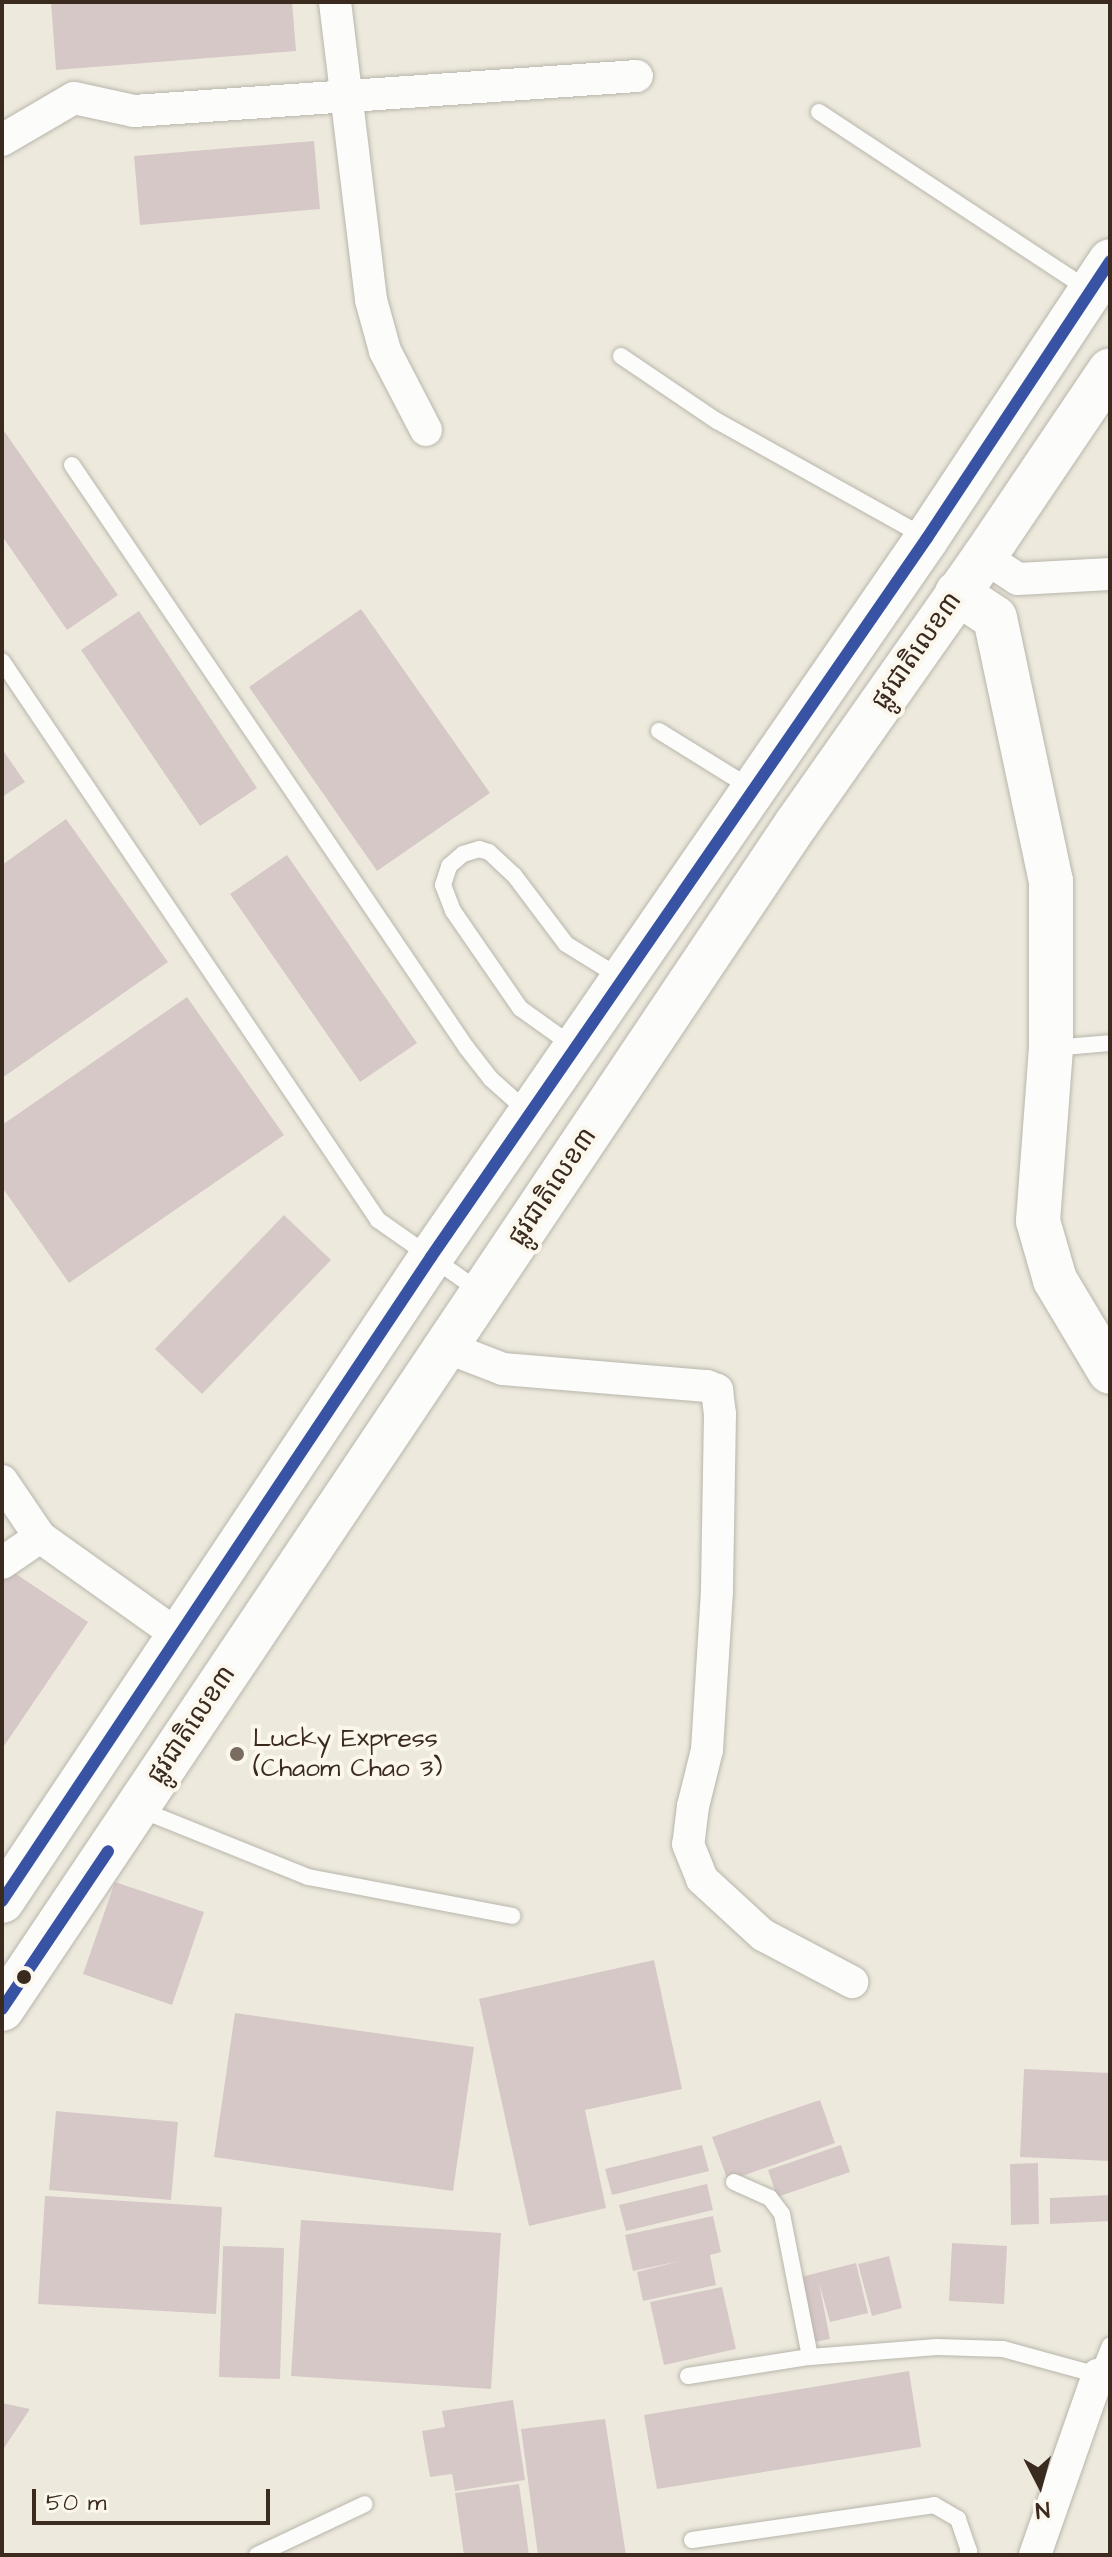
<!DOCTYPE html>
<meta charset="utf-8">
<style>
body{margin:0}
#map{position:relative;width:1112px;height:2557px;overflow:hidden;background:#edeadd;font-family:"Architects Daughter","Noto Sans Khmer",sans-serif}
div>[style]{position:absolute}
.building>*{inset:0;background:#d7c8c8}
.roads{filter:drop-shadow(0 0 2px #b9b5ac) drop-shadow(0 0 2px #b9b5ac)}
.lane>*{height:16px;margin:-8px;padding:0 8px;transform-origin:8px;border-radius:8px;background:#fcfcfa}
.street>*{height:32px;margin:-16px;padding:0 16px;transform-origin:16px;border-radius:16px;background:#fcfcfa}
.secondary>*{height:44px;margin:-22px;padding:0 22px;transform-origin:22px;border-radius:22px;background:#fcfcfa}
.highway>*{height:44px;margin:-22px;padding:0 22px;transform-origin:22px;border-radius:22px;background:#fcfcfa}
.bus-1>*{height:12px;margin:-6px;padding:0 6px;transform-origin:6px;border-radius:6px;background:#3853a4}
.dots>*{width:22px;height:22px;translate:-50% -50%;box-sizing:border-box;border:4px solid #fbf7ec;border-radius:50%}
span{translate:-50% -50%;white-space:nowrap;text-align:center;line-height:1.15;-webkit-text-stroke:8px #fbf7ec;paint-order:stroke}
.street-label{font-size:26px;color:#3b2a1e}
.poi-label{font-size:26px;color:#3b2a1e}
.left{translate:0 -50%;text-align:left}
.frame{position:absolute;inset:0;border:4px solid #3b2a1e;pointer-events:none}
.north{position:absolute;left:1000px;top:2445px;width:80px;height:80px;-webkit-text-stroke:6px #fbf7ec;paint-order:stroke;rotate:174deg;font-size:22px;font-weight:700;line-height:32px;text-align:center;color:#3b2a1e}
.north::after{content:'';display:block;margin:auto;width:28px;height:36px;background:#3b2a1e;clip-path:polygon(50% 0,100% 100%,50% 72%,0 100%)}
.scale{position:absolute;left:32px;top:2489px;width:238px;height:36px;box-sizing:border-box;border:4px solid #3b2a1e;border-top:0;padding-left:10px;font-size:24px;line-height:28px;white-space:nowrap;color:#3b2a1e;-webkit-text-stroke:6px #fbf7ec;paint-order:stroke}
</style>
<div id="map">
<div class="building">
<div style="clip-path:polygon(51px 2px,292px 2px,296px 51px,56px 70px)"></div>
<div style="clip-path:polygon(314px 141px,320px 209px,140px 225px,134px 156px)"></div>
<div style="clip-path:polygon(2px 428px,118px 595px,67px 630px,2px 536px)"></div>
<div style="clip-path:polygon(361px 609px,490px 793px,377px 871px,249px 687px)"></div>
<div style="clip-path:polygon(139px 611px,257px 788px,200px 826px,81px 650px)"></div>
<div style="clip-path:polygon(2px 749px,25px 782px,2px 797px)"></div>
<div style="clip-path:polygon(66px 819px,168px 962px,2px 1078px,2px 865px)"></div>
<div style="clip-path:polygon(287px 855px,417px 1043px,360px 1082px,230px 894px)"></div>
<div style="clip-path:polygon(187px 997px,284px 1135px,69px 1283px,2px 1187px,2px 1125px)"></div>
<div style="clip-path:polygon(284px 1215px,331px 1260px,202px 1394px,155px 1349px)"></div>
<div style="clip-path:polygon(10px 1570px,88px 1622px,2px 1749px,2px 1583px)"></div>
<div style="clip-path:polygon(115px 1882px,204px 1912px,172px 2005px,83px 1974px)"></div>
<div style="clip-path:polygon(654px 1960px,682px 2089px,585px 2110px,606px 2208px,529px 2226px,479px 1999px)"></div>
<div style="clip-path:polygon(235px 2013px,474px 2047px,453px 2191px,214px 2157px)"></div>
<div style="clip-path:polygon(1024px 2069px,1110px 2073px,1110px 2161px,1020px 2157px)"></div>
<div style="clip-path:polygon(820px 2100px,835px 2143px,728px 2181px,712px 2137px)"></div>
<div style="clip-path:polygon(56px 2111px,178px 2122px,171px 2200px,49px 2190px)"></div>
<div style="clip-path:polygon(702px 2145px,709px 2171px,612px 2195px,605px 2169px)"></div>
<div style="clip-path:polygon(841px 2145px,850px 2172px,777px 2197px,768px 2170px)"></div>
<div style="clip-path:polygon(1038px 2163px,1039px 2224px,1011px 2225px,1010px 2164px)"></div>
<div style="clip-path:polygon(707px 2184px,713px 2210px,626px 2231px,619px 2205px)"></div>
<div style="clip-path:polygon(1110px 2195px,1110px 2221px,1050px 2224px,1050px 2198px)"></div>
<div style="clip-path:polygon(45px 2196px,222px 2207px,216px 2314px,38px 2304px)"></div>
<div style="clip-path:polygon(713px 2216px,721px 2252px,710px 2255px,716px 2285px,643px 2301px,637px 2272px,680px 2261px,633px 2271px,625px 2235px)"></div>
<div style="clip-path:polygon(301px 2220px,501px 2233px,491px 2389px,291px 2376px)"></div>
<div style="clip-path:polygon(952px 2243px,1007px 2246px,1004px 2304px,949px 2301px)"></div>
<div style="clip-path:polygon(223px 2246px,284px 2248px,280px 2379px,219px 2377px)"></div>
<div style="clip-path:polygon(889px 2256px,902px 2308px,872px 2316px,858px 2264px)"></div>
<div style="clip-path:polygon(856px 2263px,868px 2313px,830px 2322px,819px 2283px,830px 2339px,810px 2343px,797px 2278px)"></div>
<div style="clip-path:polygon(722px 2287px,736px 2349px,664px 2365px,650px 2302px)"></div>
<div style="clip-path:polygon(909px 2371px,921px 2447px,657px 2489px,644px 2415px)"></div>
<div style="clip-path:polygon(513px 2400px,525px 2480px,455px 2491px,452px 2474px,430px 2477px,422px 2431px,445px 2427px,442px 2411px)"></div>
<div style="clip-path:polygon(2px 2403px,30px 2409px,2px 2451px)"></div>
<div style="clip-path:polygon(605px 2419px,626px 2555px,538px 2555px,521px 2429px)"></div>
<div style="clip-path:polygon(519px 2484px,529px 2555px,464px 2555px,455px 2493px)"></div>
</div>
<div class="roads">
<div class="lane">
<div style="left:819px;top:112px;width:323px;rotate:33.4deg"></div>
<div style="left:621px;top:356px;width:116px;rotate:34.1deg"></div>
<div style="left:717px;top:421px;width:238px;rotate:29.1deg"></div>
<div style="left:72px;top:465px;width:703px;rotate:55.9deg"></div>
<div style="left:466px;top:1047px;width:41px;rotate:52deg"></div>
<div style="left:491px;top:1079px;width:51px;rotate:41.8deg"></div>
<div style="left:2px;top:661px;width:674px;rotate:56.07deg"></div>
<div style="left:378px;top:1220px;width:126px;rotate:35deg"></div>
<div style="left:659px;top:731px;width:108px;rotate:31.8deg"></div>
<div style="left:573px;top:1046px;width:65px;rotate:-144.4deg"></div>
<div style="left:520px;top:1008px;width:118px;rotate:-124.6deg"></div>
<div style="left:453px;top:911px;width:28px;rotate:-111deg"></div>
<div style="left:443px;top:885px;width:20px;rotate:-72deg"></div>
<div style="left:449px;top:866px;width:18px;rotate:-41deg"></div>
<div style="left:463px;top:854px;width:17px;rotate:-17deg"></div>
<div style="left:479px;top:849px;width:10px;rotate:17deg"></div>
<div style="left:489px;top:852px;width:34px;rotate:43deg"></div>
<div style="left:514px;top:875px;width:86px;rotate:53deg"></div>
<div style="left:566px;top:944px;width:65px;rotate:31.7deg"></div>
<div style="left:1052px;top:1048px;width:58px;rotate:-4.9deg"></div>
<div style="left:139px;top:1809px;width:182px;rotate:21.9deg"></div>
<div style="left:308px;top:1877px;width:208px;rotate:10.8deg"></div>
<div style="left:734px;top:2182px;width:39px;rotate:24deg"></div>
<div style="left:770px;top:2198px;width:20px;rotate:53deg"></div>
<div style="left:782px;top:2214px;width:146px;rotate:78.9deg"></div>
<div style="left:688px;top:2376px;width:123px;rotate:-8.9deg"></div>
<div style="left:810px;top:2357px;width:127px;rotate:-4.5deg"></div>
<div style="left:937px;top:2347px;width:66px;rotate:1.7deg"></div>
<div style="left:1003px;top:2349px;width:98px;rotate:15.3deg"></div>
<div style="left:1098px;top:2375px;width:32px;rotate:-68deg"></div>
<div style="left:692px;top:2540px;width:245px;rotate:-8.2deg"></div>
<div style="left:934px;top:2505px;width:28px;rotate:30deg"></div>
<div style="left:958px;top:2519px;width:34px;rotate:71deg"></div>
<div style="left:969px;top:2551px;width:4px;rotate:117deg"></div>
<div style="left:257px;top:2555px;width:119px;rotate:-25.3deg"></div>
</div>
<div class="street">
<div style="left:335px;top:2px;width:300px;rotate:83.1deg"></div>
<div style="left:371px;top:300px;width:53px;rotate:74.6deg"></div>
<div style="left:385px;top:351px;width:89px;rotate:62.6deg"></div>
<div style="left:2px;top:140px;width:83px;rotate:-30.3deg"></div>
<div style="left:74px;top:98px;width:61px;rotate:12.2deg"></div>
<div style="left:134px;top:111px;width:504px;rotate:-3.98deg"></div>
<div style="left:984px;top:557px;width:40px;rotate:32.9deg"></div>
<div style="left:1018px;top:579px;width:92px;rotate:-3.1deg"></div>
<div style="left:446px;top:1347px;width:61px;rotate:21.1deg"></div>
<div style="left:503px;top:1369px;width:205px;rotate:4.8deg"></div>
<div style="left:707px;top:1386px;width:11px;rotate:22deg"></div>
<div style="left:717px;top:1390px;width:24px;rotate:83deg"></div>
<div style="left:720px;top:1414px;width:177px;rotate:91deg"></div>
<div style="left:717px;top:1591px;width:159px;rotate:93.6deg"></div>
<div style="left:707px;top:1750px;width:58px;rotate:104deg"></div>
<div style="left:693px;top:1806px;width:38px;rotate:97deg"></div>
<div style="left:688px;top:1844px;width:38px;rotate:68deg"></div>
<div style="left:702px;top:1879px;width:83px;rotate:42.6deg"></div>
<div style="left:763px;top:1935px;width:101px;rotate:27.8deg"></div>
<div style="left:2px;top:1481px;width:68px;rotate:55.8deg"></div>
<div style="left:40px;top:1537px;width:171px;rotate:35.5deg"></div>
<div style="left:2px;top:1563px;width:46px;rotate:-34.4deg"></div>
<div style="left:1035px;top:2555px;width:191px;rotate:-70.7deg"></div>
<div style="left:1098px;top:2375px;width:12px;rotate:9deg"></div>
</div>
<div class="secondary">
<div style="left:957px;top:593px;width:45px;rotate:33.3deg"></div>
<div style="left:995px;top:618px;width:269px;rotate:78deg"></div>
<div style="left:1051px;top:881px;width:167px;rotate:90deg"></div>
<div style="left:1051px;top:1048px;width:173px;rotate:94.3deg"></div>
<div style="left:1038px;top:1221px;width:61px;rotate:73.9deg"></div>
<div style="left:1055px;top:1280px;width:107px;rotate:59.1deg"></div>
</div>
<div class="highway">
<div style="left:2px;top:1901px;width:774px;rotate:-56.33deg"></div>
<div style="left:431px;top:1257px;width:873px;rotate:-55.4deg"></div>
<div style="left:927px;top:538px;width:332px;rotate:-56.5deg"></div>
<div style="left:2px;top:2009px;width:1428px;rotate:-56.17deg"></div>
<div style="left:797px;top:823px;width:325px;rotate:-54.9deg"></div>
<div style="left:984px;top:557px;width:225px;rotate:-56deg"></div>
</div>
</div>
<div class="bus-1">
<div style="left:2px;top:1901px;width:774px;rotate:-56.33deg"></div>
<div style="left:431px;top:1257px;width:873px;rotate:-55.4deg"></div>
<div style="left:927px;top:538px;width:332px;rotate:-56.5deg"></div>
<div style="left:2px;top:2009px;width:190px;rotate:-56.1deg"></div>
</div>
<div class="dots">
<div style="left:237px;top:1754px;background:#796d61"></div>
<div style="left:24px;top:1977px;background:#3b2a1e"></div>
</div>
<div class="street-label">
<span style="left:917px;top:651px;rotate:-55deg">ផ្លូវជាតិលេខ៣</span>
<span style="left:553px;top:1187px;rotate:-56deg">ផ្លូវជាតិលេខ៣</span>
<span style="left:192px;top:1725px;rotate:-56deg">ផ្លូវជាតិលេខ៣</span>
</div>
<div class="poi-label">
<span class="left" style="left:253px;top:1754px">Lucky Express<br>(Chaom Chao 3)</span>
</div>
<div class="frame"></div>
<div class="north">N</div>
<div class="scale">50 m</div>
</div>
